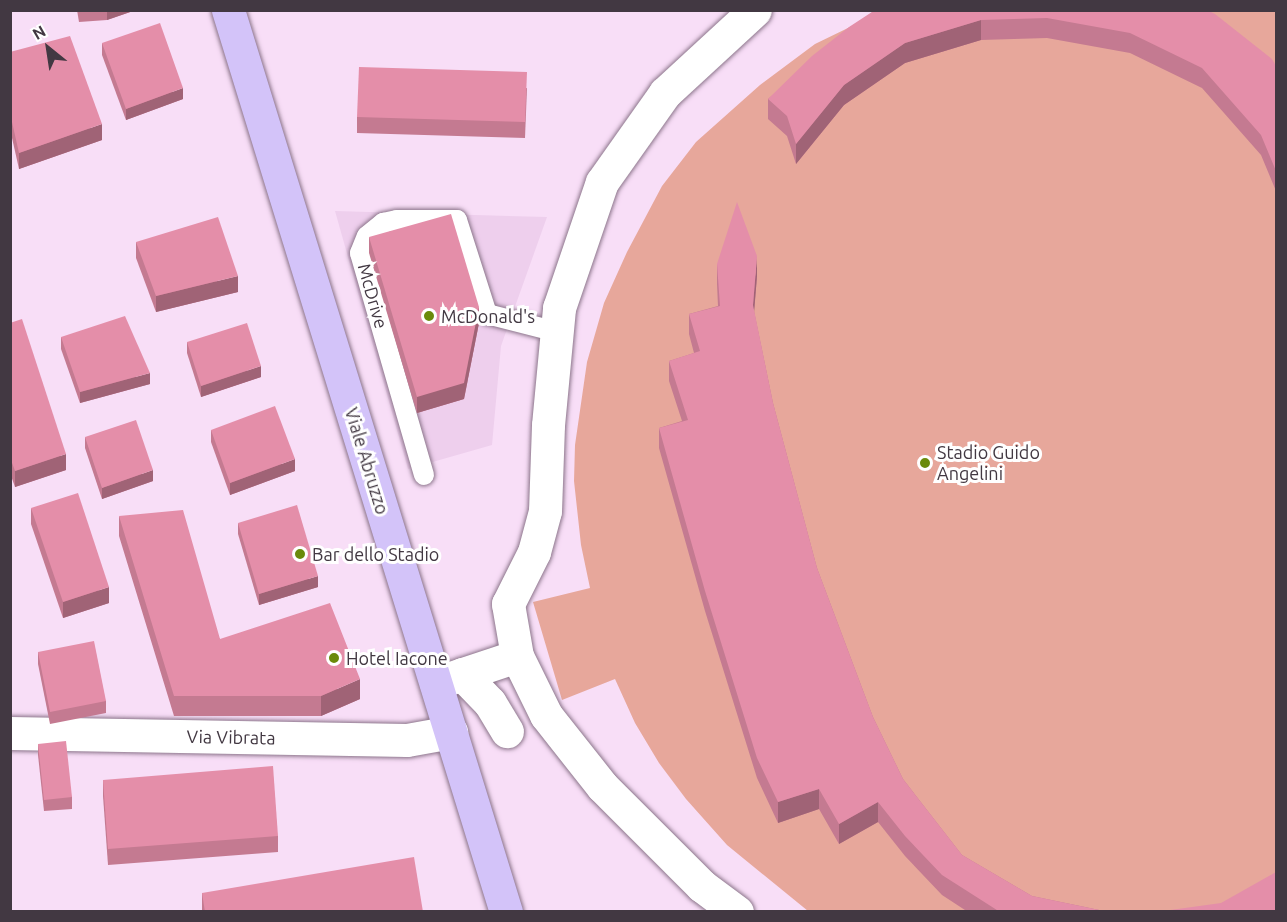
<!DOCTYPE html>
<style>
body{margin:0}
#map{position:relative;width:1287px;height:922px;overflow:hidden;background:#f8def7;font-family:Ubuntu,sans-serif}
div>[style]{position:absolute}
.built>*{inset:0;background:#eecfed}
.green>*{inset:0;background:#e7a79b}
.roads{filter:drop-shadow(0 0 2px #8c758b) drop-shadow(0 0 2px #8c758b)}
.lane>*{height:20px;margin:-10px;padding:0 10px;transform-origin:10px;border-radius:10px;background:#fff}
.street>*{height:33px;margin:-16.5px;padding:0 16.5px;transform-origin:16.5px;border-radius:16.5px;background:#fff}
.primary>*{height:33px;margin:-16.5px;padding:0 16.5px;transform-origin:16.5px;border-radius:16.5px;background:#d3c3f9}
.wall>*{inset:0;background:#c47a91}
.shaded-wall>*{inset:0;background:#a06376}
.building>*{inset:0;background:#e48ea9}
.dots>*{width:16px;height:16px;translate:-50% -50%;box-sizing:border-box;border:3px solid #fff;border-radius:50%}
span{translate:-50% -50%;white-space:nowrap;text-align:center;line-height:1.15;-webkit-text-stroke:6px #fff;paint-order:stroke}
.street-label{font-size:18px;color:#423842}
.poi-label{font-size:18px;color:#423842}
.left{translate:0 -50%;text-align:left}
.frame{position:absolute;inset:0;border:12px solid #423842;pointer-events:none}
.north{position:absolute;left:18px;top:18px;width:60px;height:60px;-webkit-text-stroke:4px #fff;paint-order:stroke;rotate:330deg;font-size:16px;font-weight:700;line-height:24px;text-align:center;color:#423842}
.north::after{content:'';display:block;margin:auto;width:21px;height:27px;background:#423842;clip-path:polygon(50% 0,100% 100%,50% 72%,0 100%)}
</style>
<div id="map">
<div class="built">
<div style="clip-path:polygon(335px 211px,547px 217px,501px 346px,492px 445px,408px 469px)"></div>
</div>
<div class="green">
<div style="clip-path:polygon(883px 11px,1276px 11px,1276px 911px,808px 911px,727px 845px,686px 799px,659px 763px,635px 723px,615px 679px,562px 700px,533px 602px,590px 588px,581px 545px,574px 481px,575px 445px,587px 362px,604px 303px,627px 252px,662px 186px,696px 142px,760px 85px,815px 44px)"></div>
</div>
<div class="roads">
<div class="lane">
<div style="left:424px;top:475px;width:231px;rotate:-106.1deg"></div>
<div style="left:360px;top:253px;width:18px;rotate:-68deg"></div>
<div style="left:367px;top:236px;width:21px;rotate:-39deg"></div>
<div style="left:383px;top:223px;width:14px;rotate:-12deg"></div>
<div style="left:397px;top:220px;width:60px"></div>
<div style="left:457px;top:220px;width:99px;rotate:72.3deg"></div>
<div style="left:487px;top:314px;width:72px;rotate:14.4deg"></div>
</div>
<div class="street">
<div style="left:462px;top:674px;width:40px;rotate:46deg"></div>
<div style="left:490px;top:703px;width:33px;rotate:59deg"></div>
<div style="left:436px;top:683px;width:85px;rotate:-18.4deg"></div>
<div style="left:10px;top:733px;width:397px;rotate:1deg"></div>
<div style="left:407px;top:740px;width:45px;rotate:-10.3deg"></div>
<div style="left:737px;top:912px;width:44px;rotate:-143.4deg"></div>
<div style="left:702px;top:886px;width:141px;rotate:-135deg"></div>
<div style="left:602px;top:786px;width:90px;rotate:-128.3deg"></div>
<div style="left:546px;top:715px;width:66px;rotate:-116.2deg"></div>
<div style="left:517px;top:656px;width:53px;rotate:-99.8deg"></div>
<div style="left:508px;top:604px;width:58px;rotate:-63.4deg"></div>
<div style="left:534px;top:552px;width:42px;rotate:-75deg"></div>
<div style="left:545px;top:511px;width:86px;rotate:-88deg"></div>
<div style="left:548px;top:425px;width:118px;rotate:-84.6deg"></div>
<div style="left:559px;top:308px;width:133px;rotate:-71.2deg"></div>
<div style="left:602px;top:182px;width:109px;rotate:-54.7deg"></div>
<div style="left:665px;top:93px;width:122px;rotate:-42.7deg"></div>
</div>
<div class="primary">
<div style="left:228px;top:10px;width:944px;rotate:72.87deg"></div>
</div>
</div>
<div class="wall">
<div style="clip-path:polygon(77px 10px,136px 10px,107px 20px,79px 22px)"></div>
<div style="clip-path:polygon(875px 10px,1207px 10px,1276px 66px,1276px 191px,1261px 155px,1202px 88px,1130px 53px,1047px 38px,981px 40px,905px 63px,844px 105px,796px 164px,787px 136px,768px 119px,768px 99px)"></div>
<div style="clip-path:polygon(102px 43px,183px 99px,126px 120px,102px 55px)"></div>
<div style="clip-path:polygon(10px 52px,102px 140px,19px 169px,10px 129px)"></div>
<div style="clip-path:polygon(527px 88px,525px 138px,357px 133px,357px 117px)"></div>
<div style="clip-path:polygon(369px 237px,479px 323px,464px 399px,417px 413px,369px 253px)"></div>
<div style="clip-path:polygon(136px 242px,238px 292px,156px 312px,136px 258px)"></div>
<div style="clip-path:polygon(717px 264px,757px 276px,754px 311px,773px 403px,817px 568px,873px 717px,903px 779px,962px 855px,1032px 896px,1109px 912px,968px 912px,942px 895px,905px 856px,878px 822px,839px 844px,819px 809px,778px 823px,757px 778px,705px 611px,659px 448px,659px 428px,682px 421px,669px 381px,669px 361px,694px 353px,689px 334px,689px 314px,718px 306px,717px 284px)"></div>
<div style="clip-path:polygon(10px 323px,66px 470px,15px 487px,10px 473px)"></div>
<div style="clip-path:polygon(61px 337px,150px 384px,80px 403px,61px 349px)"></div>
<div style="clip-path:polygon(187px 342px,261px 377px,201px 397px,187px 353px)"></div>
<div style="clip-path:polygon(211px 430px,295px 471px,230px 495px,211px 442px)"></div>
<div style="clip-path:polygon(85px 437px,153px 481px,102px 499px,85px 448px)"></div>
<div style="clip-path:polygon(31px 508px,109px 603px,63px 618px,31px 524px)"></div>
<div style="clip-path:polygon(119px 516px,220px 639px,360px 699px,321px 716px,174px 716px,119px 536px)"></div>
<div style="clip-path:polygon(238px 523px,318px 587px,259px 605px,238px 534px)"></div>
<div style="clip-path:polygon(38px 652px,106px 701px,106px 713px,50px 724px,38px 664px)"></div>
<div style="clip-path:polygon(38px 744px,72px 797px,72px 809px,44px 811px,38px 755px)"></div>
<div style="clip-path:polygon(103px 780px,278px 836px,278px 852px,108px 865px,103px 796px)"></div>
<div style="clip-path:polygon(202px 893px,423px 912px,202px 912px)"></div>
</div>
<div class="shaded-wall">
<div style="clip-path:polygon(107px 10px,136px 10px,107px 20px)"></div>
<div style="clip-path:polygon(981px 20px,981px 40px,905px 63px,844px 105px,796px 164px,796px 144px,844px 85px,905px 43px)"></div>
<div style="clip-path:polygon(183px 88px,183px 99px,126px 120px,126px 109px)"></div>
<div style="clip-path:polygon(102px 124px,102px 140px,19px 169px,19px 153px)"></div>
<div style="clip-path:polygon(757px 256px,757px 276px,753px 325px,753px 305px)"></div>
<div style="clip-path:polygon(238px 276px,238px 292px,156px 312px,156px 296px)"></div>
<div style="clip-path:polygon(479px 307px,479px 323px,464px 399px,417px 413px,417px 397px)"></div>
<div style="clip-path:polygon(261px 366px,261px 377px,201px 397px,201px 386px)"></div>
<div style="clip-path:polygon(150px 373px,150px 384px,80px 403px,80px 392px)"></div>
<div style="clip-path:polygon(66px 454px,66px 470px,15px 487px,15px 471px)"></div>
<div style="clip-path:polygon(295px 459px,295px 471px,230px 495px,230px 483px)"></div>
<div style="clip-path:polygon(153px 470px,153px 481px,102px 499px,102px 488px)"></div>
<div style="clip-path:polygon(318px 576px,318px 587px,259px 605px,259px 594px)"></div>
<div style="clip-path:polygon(109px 587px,109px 603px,63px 618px,63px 602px)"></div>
<div style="clip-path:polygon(360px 679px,360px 699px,321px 716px,321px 696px)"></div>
<div style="clip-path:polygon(819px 789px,819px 809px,778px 823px,778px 802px)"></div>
<div style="clip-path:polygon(878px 802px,878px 822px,839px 844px,839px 824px)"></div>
</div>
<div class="building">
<div style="clip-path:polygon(875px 10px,1207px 10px,1215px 14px,1272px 59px,1276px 66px,1276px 171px,1261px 135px,1202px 68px,1130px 33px,1047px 18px,981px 20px,905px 43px,844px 85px,796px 144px,787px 116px,768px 99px,812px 56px,849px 27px)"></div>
<div style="clip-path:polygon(160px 23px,183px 88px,126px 109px,102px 43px)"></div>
<div style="clip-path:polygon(70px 36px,102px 124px,19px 153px,10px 113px,10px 52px)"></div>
<div style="clip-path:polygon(359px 67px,527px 72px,525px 122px,357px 117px)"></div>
<div style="clip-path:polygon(737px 202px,757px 256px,753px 305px,773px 403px,817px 568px,873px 717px,903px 779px,962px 855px,1032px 896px,1109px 912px,1000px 912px,942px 875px,905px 836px,878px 802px,839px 824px,819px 789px,778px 802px,757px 758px,705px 591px,659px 428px,688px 420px,669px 361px,700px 351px,689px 314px,720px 306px,717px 264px)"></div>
<div style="clip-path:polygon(451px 214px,479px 307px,464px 383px,417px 397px,369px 237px)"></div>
<div style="clip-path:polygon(218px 217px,238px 276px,156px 296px,136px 242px)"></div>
<div style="clip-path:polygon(125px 316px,150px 373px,80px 392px,61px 337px)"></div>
<div style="clip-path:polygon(22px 319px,66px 454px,15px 471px,10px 457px,10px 323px)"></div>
<div style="clip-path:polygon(247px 323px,261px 366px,201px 386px,187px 342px)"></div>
<div style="clip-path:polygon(275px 406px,295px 459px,230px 483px,211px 430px)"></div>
<div style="clip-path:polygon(136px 420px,153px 470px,102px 488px,85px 437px)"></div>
<div style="clip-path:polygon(78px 493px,109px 587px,63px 602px,31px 508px)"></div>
<div style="clip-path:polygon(297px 505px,318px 576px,259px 594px,238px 523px)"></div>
<div style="clip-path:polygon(183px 510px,220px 639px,330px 603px,360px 679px,321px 696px,174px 696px,119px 516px)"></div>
<div style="clip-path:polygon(94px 641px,106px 701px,50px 712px,38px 652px)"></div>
<div style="clip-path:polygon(66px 741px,72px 797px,44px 800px,38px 744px)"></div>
<div style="clip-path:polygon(273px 766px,278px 836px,108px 849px,103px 780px)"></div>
<div style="clip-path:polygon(414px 857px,423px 912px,205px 912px,202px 893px)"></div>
<div style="clip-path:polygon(1276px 872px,1276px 912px,1156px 912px,1221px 903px)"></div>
</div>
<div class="dots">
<div style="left:429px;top:316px;background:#6a8a0b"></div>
<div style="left:925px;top:463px;background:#6a8a0b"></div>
<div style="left:300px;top:554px;background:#6a8a0b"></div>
<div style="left:334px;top:658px;background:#6a8a0b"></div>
</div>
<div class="street-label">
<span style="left:373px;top:296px;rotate:74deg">McDrive</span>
<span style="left:367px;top:461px;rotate:73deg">Viale Abruzzo</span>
<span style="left:231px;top:737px;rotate:1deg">Via Vibrata</span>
</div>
<div class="poi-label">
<span class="left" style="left:441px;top:316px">McDonald's</span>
<span class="left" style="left:937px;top:463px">Stadio Guido<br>Angelini</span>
<span class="left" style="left:312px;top:554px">Bar dello Stadio</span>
<span class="left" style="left:346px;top:658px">Hotel Iacone</span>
</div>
<div class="frame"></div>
<div class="north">N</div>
</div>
